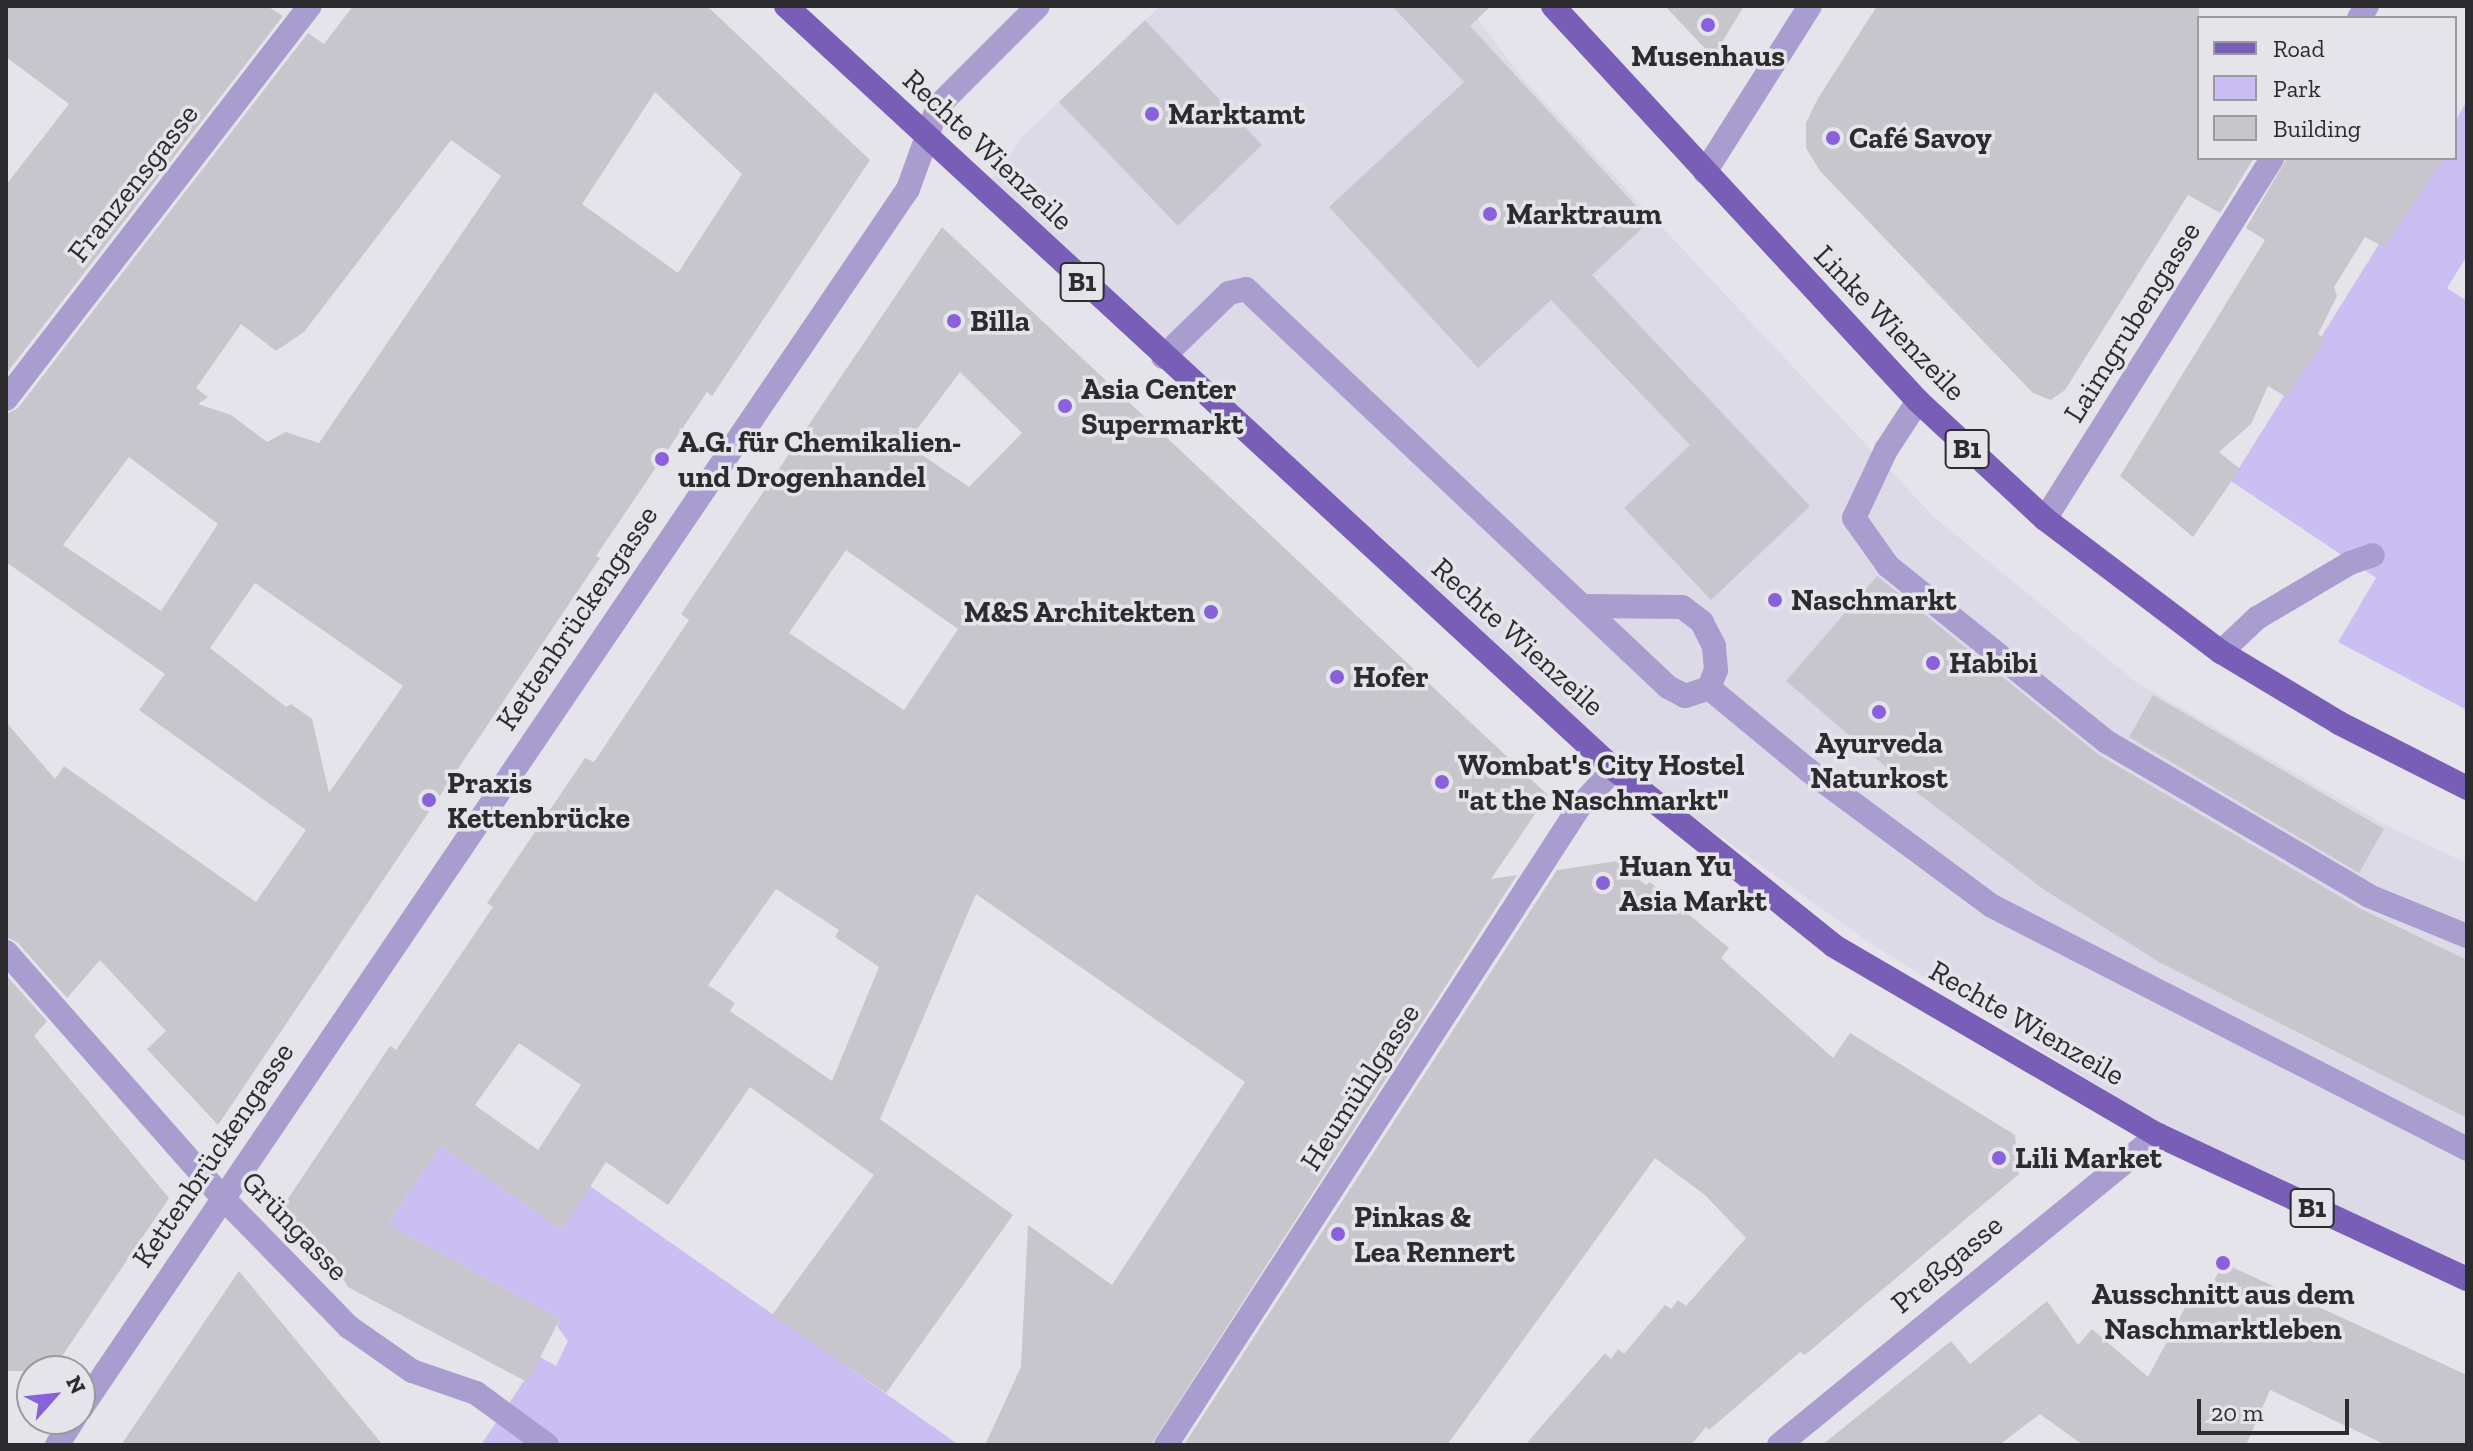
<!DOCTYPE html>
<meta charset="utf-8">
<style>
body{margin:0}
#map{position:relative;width:2473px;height:1451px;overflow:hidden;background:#e5e4ea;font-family:"Zilla Slab",serif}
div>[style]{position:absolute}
.built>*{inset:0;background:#dddae8}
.green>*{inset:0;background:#cabef2}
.building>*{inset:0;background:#c7c6cc}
.minor>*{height:24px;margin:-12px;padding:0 12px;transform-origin:12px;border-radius:12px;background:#a99dcf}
.major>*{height:24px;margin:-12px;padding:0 12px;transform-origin:12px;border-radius:12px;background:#795eb8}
.dots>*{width:22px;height:22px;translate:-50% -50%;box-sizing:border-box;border:4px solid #e5e4ea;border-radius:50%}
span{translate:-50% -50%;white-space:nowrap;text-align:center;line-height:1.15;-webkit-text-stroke:7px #e5e4ea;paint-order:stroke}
.shield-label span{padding:2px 6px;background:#e5e4ea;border:2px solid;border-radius:6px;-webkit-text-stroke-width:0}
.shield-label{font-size:28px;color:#2c2b2d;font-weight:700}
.poi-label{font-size:30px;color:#2c2b2d;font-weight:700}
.left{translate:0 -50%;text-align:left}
.right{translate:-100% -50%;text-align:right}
.street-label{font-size:30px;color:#2c2b2d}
.frame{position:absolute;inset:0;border:8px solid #2c2b2d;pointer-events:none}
.legend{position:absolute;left:2197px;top:16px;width:260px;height:144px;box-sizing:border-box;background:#e5e4ea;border:2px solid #9b9a9e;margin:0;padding:10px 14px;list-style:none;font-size:24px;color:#2c2b2d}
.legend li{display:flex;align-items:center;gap:16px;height:40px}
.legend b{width:40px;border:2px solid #9b9a9e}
.north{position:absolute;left:16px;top:1355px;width:80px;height:80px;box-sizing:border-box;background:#e5e4ea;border:2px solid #9b9a9e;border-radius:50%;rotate:63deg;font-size:22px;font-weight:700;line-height:32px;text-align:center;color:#2c2b2d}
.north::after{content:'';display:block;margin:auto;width:28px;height:36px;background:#8961db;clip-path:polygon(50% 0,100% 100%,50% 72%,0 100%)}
.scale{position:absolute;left:2197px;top:1399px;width:152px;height:36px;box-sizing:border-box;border:4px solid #2c2b2d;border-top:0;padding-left:10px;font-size:24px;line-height:28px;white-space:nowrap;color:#2c2b2d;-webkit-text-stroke:6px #e5e4ea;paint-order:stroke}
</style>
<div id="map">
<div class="built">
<div style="clip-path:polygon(1160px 6px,1468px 6px,1523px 79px,1934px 517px,2137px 683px,2389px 827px,2467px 863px,2467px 1267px,2217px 1160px,1870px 943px,1616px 762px,984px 190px,1022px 137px)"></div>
</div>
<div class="green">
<div style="clip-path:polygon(2467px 101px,2467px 256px,2447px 288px,2467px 301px,2467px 710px,2338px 642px,2376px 578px,2231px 481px,2433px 158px,2455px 158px,2455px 121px)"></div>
<div style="clip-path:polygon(441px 1145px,562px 1230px,590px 1186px,959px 1445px,481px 1445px,540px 1357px,556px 1366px,568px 1341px,557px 1326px,560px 1319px,387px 1224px)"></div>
</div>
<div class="building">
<div style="clip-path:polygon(6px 6px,267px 6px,283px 16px,6px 374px,6px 185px,69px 104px,6px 57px)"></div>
<div style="clip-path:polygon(evenodd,353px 6px,707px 6px,870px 160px,712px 396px,707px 392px,596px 556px,600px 558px,218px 1125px,147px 1049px,166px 1031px,100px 960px,67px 998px,17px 942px,6px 937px,6px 722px,55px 779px,64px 766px,256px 902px,306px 830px,139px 710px,165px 674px,6px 562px,6px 414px,18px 408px,308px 33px,324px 44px,353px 6px,655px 92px,742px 174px,678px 273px,582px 204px,655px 92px,353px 6px,451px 140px,501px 176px,319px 443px,286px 432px,267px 442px,231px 415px,198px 404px,208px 397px,196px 388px,241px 324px,276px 351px,304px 332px,451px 140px,353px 6px,129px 457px,218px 524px,161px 611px,63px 545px,129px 457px,353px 6px,255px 583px,403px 686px,329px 793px,312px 719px,291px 704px,286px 707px,210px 648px,255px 583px)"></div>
<div style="clip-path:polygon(1392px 6px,1491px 6px,1470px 26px,1650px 221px,1592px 275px,1810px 506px,1711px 600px,1624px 508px,1690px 445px,1551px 300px,1478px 368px,1329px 207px,1464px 82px)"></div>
<div style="clip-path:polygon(1665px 6px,1744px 6px,1713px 57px)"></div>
<div style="clip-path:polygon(1877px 6px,2199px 6px,2199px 158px,2254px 158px,2220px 213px,2188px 195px,2065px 390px,2051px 400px,2033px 393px,1820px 171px,1806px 148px,1806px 123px,1817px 100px)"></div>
<div style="clip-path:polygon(1145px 20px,1262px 145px,1178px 226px,1059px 102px)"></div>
<div style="clip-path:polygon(2287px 158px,2444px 158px,2384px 247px,2365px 237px,2334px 287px,2337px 296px,2318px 334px,2325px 339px,2286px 397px,2268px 386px,2251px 424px,2219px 452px,2240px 469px,2193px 537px,2120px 476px,2265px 240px,2246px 228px)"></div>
<div style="clip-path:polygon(evenodd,942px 227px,1548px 795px,1491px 879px,1517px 875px,1151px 1445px,985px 1445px,1021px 1367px,1028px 1225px,1112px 1285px,1245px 1082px,976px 894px,880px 1119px,1013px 1215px,886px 1393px,772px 1315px,874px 1175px,750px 1087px,668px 1205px,606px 1162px,562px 1230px,441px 1145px,387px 1224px,560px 1319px,527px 1382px,348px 1287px,331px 1260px,273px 1221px,390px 1046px,396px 1050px,493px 907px,487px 903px,585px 758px,594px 762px,689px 620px,681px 614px,942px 227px,960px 372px,1022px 433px,969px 487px,906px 444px,960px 372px,942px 227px,846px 550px,958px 629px,904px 710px,789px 633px,846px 550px,942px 227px,776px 889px,839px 930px,835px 937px,879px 967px,832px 1081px,730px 1011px,735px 1003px,708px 985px,776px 889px,942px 227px,519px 1043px,581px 1085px,538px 1150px,475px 1105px,519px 1043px)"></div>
<div style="clip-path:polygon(1877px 576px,2099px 755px,2361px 909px,2467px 960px,2467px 1118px,2159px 962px,2043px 889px,1907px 785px,1786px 681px)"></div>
<div style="clip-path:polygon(2153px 695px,2384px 829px,2359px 873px,2129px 737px)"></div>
<div style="clip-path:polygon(1617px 861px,1646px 885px,1650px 882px,1729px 948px,1721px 958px,1833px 1058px,1850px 1033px,2015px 1135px,2019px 1174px,1805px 1355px,1800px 1352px,1709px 1430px,1706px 1427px,1691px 1445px,1525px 1445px,1605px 1353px,1611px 1359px,1618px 1349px,1624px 1354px,1665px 1305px,1671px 1309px,1678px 1300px,1686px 1306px,1746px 1238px,1705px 1195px,1655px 1158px,1447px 1445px,1184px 1445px,1557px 870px)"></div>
<div style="clip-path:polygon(6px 975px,47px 1021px,34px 1036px,169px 1198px,52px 1371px,6px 1371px)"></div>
<div style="clip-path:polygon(2223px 1263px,2467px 1375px,2467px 1445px,2386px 1445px,2270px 1390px,2246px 1445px,2083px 1445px,2040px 1414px,1999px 1445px,1822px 1445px,1951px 1341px,1970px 1364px,2047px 1301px,2078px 1345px,2092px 1329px,2148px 1377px,2188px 1302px,2200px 1308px)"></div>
<div style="clip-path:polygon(239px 1271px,343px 1397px,383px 1445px,121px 1445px)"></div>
</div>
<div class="minor">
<div style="left:2359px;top:18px;width:14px;rotate:-56deg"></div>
<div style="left:1705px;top:172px;width:196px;rotate:-57.7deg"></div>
<div style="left:1163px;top:357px;width:92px;rotate:-44.1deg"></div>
<div style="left:1229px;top:293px;width:17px;rotate:-13deg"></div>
<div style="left:1246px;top:289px;width:580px;rotate:43.32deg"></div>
<div style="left:1668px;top:687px;width:19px;rotate:28deg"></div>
<div style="left:1685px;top:696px;width:25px;rotate:-18deg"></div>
<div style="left:1709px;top:688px;width:19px;rotate:-69deg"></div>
<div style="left:1716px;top:670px;width:24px;rotate:-95deg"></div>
<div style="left:1714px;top:646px;width:27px;rotate:-117deg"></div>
<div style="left:1702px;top:622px;width:25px;rotate:-143deg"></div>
<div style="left:1682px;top:607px;width:99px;rotate:-179.4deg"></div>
<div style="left:6px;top:399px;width:497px;rotate:-52.3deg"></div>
<div style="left:1918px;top:401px;width:59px;rotate:123.1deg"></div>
<div style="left:1886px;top:450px;width:75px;rotate:115.2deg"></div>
<div style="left:1854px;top:518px;width:59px;rotate:54.7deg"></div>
<div style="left:1888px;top:566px;width:281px;rotate:38.8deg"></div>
<div style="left:2107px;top:742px;width:304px;rotate:30.4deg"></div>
<div style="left:2369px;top:896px;width:106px;rotate:22.2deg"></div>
<div style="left:2045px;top:519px;width:426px;rotate:-57.8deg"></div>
<div style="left:2221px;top:652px;width:50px;rotate:-43.4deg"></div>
<div style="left:2257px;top:618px;width:108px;rotate:-30.6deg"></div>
<div style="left:2350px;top:563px;width:24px;rotate:-19deg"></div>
<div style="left:1709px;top:688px;width:129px;rotate:39.6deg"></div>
<div style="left:1808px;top:770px;width:229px;rotate:36.5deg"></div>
<div style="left:1992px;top:906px;width:534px;rotate:27.09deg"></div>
<div style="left:6px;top:952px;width:327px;rotate:48.6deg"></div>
<div style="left:222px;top:1197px;width:182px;rotate:45.7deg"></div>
<div style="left:349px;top:1327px;width:77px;rotate:34.9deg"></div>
<div style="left:412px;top:1371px;width:68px;rotate:19deg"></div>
<div style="left:476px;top:1393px;width:88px;rotate:36.2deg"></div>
<div style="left:80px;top:1410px;width:1475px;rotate:-55.86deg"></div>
<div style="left:908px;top:189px;width:88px;rotate:-70.1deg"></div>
<div style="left:938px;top:106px;width:141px;rotate:-45deg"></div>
<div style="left:57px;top:1445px;width:31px;rotate:-57deg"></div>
<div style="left:1166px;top:1445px;width:761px;rotate:-57.06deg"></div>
<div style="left:1580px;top:806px;width:50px;rotate:-47.4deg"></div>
<div style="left:1779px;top:1445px;width:490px;rotate:-39.3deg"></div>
</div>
<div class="major">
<div style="left:786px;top:6px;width:1126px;rotate:42.66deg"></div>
<div style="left:1614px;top:769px;width:282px;rotate:38.8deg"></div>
<div style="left:1834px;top:946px;width:375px;rotate:30.3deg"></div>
<div style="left:2158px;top:1135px;width:341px;rotate:25deg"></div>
<div style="left:1553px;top:6px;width:538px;rotate:47.26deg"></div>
<div style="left:1918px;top:401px;width:173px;rotate:42.9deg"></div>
<div style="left:2045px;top:519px;width:221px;rotate:37.1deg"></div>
<div style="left:2221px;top:652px;width:138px;rotate:31deg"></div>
<div style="left:2339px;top:723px;width:144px;rotate:26.9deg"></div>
</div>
<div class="dots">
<div style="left:1708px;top:25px;background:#8961db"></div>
<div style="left:1152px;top:114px;background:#8961db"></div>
<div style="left:1833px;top:138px;background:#8961db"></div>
<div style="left:1490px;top:214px;background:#8961db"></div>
<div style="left:954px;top:321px;background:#8961db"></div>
<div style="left:1065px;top:406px;background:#8961db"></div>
<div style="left:662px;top:459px;background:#8961db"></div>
<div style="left:1775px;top:600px;background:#8961db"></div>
<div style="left:1211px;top:612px;background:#8961db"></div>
<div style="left:1933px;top:663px;background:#8961db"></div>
<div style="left:1337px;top:677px;background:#8961db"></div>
<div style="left:1879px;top:712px;background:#8961db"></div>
<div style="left:1442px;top:782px;background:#8961db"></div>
<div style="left:429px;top:800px;background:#8961db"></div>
<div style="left:1603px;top:883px;background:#8961db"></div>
<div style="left:1999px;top:1158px;background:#8961db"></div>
<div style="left:1338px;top:1234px;background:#8961db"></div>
<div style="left:2223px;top:1263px;background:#8961db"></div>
</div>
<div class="shield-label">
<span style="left:1082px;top:282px">B1</span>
<span style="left:1967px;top:449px">B1</span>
<span style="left:2312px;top:1208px">B1</span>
</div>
<div class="poi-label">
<span style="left:1708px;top:56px">Musenhaus</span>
<span class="left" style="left:1168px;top:114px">Marktamt</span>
<span class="left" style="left:1849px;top:138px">Café Savoy</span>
<span class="left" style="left:1506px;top:214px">Marktraum</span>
<span class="left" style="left:970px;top:321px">Billa</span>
<span class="left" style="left:1081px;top:406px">Asia Center<br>Supermarkt</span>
<span class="left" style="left:678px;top:459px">A.G. für Chemikalien-<br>und Drogenhandel</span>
<span class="left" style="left:1791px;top:600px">Naschmarkt</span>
<span class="right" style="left:1195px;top:612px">M&amp;S Architekten</span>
<span class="left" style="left:1949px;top:663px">Habibi</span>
<span class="left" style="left:1353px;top:677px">Hofer</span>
<span style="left:1879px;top:760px">Ayurveda<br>Naturkost</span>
<span class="left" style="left:1458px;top:782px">Wombat's City Hostel<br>"at the Naschmarkt"</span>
<span class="left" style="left:447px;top:800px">Praxis<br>Kettenbrücke</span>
<span class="left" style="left:1619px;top:883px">Huan Yu<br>Asia Markt</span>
<span class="left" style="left:2015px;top:1158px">Lili Market</span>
<span class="left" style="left:1354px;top:1234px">Pinkas &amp;<br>Lea Rennert</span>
<span style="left:2223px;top:1311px">Ausschnitt aus dem<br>Naschmarktleben</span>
</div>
<div class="street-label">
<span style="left:988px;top:150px;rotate:43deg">Rechte Wienzeile</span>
<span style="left:133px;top:183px;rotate:-52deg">Franzensgasse</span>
<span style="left:2132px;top:322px;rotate:-58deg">Laimgrubengasse</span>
<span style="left:1890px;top:323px;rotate:46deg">Linke Wienzeile</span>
<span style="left:577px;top:618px;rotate:-56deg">Kettenbrückengasse</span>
<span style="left:1518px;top:637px;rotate:42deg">Rechte Wienzeile</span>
<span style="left:2027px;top:1023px;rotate:30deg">Rechte Wienzeile</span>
<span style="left:1360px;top:1087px;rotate:-57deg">Heumühlgasse</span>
<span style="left:213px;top:1155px;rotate:-56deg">Kettenbrückengasse</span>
<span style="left:295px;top:1226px;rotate:46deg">Grüngasse</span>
<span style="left:1947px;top:1264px;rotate:-40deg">Preßgasse</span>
</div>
<div class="frame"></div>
<ul class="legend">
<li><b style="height:10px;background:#795eb8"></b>Road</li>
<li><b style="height:22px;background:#cabef2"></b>Park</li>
<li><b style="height:22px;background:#c7c6cc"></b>Building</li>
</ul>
<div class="north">N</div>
<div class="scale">20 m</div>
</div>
